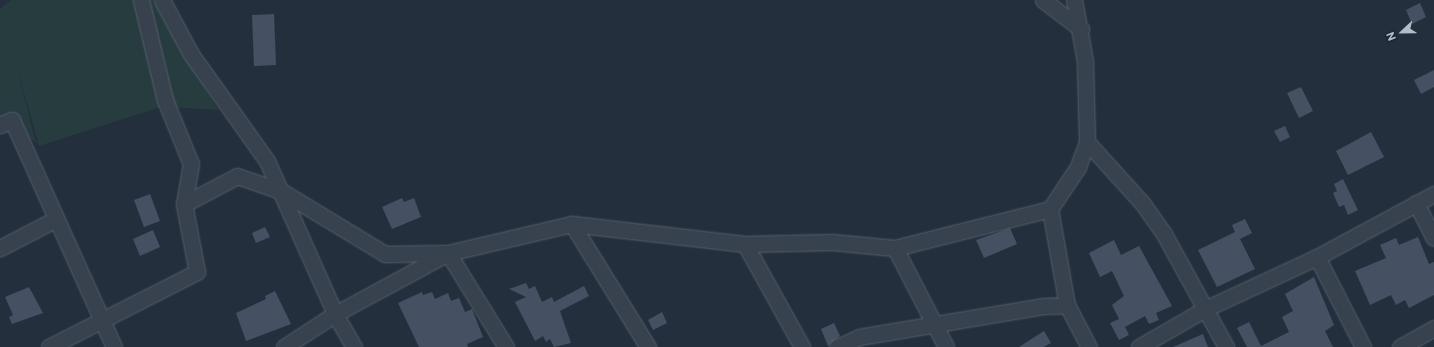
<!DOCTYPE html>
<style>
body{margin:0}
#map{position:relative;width:1434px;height:347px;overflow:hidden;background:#242f3e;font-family:Commissioner,sans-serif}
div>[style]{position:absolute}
.green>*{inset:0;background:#263c3f}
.building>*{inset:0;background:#455162}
.roads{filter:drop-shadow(0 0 1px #565f6c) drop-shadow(0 0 1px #565f6c)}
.street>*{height:15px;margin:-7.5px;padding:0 7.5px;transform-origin:7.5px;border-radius:7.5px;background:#38414e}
span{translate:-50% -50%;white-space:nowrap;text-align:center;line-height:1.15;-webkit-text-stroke:3px #1d2633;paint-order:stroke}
.north{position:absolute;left:1382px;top:12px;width:40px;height:40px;-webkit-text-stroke:3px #1d2633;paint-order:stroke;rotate:248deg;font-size:11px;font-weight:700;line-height:16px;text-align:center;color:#b4bcc9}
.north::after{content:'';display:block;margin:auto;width:14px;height:18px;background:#b4bcc9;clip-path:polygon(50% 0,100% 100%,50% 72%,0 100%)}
</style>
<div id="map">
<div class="green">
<div style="clip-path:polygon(11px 0,134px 0,164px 106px,39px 146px,17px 68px,36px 143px,4px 116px,0 117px,0 9px)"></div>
<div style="clip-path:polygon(149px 0,153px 0,218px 110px,170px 107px)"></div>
</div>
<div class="building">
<div style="clip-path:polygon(1420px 3px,1426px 17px,1412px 24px,1406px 10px)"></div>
<div style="clip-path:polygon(274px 14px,276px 65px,254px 66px,252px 15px)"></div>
<div style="clip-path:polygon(1434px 70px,1434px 87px,1421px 94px,1414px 80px)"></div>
<div style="clip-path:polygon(1301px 87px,1313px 111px,1299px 118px,1287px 93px)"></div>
<div style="clip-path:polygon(1285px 126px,1290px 137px,1280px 142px,1274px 131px)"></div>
<div style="clip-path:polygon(1371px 132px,1384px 157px,1348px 175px,1336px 151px)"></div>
<div style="clip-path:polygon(1343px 179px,1358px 210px,1348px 215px,1344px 205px,1339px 207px,1333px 193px,1337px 191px,1334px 184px)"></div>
<div style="clip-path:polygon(150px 194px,160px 221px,144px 227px,134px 200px)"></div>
<div style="clip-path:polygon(402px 198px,404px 202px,414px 198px,421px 217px,392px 229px,382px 207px)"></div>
<div style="clip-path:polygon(1245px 219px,1252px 233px,1240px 239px,1255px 269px,1217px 287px,1198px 250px,1235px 232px,1232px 225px)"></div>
<div style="clip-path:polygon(265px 227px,270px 237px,256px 243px,252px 233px)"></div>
<div style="clip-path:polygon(1010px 228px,1017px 244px,984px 258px,976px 240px)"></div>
<div style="clip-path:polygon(153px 230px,160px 247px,140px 256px,133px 239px)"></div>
<div style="clip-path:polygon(1418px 237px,1429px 264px,1434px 262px,1434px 295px,1409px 308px,1405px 300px,1396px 305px,1391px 295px,1370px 305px,1355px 271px,1386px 258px,1380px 245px,1396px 238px,1399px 245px)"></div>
<div style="clip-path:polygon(1114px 240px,1121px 255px,1139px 246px,1172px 306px,1156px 313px,1159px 320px,1149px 324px,1145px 316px,1125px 327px,1129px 335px,1119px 340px,1110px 323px,1119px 319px,1112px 305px,1124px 296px,1112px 271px,1100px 277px,1089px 253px)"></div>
<div style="clip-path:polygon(1314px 277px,1334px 325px,1325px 331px,1333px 347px,1247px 347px,1237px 328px,1249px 322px,1261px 346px,1289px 332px,1282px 317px,1293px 311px,1285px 294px)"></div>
<div style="clip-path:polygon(526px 283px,529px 289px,535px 286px,542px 302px,552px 297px,554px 302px,584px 286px,589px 296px,560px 311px,571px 343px,554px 347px,550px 339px,546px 342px,543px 336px,535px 341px,515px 302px,526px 297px,509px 289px)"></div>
<div style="clip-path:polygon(29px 287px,43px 313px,12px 324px,9px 317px,13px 315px,5px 297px)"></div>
<div style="clip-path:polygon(275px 291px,291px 324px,246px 341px,236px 313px,266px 299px,265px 296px)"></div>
<div style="clip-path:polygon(422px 292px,423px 295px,432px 292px,435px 299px,448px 293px,451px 301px,459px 298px,465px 312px,472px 309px,483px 337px,467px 344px,468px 347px,419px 347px,398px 303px)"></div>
<div style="clip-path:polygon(662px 312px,667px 323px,653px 330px,648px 320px)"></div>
<div style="clip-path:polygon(834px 323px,840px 336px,828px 346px,821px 329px)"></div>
<div style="clip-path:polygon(1044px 331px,1051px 343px,1044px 347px,1019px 347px)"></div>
<div style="clip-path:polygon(1203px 334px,1208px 347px,1173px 347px)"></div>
</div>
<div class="roads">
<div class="street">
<div style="left:162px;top:0;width:61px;rotate:61.8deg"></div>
<div style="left:191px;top:54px;width:131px;rotate:54.6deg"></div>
<div style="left:267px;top:161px;width:167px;rotate:66deg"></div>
<div style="left:335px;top:314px;width:38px;rotate:60deg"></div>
<div style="left:1043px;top:0;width:48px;rotate:37.3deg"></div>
<div style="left:1074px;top:0;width:62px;rotate:79.8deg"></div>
<div style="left:1085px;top:61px;width:81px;rotate:88.6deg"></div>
<div style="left:1087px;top:142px;width:27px;rotate:110deg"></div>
<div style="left:1078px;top:167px;width:50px;rotate:123.7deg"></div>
<div style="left:1050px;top:209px;width:97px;rotate:80deg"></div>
<div style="left:1067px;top:305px;width:47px;rotate:62.4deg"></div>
<div style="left:0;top:125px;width:13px;rotate:-23deg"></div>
<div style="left:12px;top:120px;width:249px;rotate:65.8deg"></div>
<div style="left:1087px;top:142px;width:84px;rotate:47.9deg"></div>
<div style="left:1143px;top:204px;width:37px;rotate:55deg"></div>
<div style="left:1164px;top:234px;width:129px;rotate:61.2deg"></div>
<div style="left:1416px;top:203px;width:39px;rotate:63deg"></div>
<div style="left:184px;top:204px;width:60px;rotate:-27.8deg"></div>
<div style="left:237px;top:176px;width:46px;rotate:18.8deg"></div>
<div style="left:281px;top:191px;width:122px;rotate:31.2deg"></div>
<div style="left:385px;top:254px;width:63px;rotate:-0.9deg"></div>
<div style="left:448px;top:253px;width:110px;rotate:58.3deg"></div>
<div style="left:572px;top:224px;width:145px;rotate:58.3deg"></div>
<div style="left:745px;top:244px;width:118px;rotate:61deg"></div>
<div style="left:0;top:248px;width:63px;rotate:-27.4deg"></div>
<div style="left:895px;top:248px;width:111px;rotate:62.7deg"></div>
<div style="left:1317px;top:257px;width:101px;rotate:62.9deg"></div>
<div style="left:49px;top:347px;width:166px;rotate:-26.9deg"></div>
<div style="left:197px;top:272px;width:69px;rotate:-100.8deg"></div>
<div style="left:184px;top:204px;width:41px;rotate:-80.1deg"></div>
<div style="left:191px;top:164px;width:69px;rotate:-112.1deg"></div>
<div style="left:165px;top:100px;width:103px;rotate:-103.5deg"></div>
<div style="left:284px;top:347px;width:61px;rotate:-32.9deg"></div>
<div style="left:335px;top:314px;width:128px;rotate:-28.4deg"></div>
<div style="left:448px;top:253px;width:127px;rotate:-13.2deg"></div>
<div style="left:572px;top:224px;width:174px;rotate:6.6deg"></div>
<div style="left:745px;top:244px;width:87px;rotate:-1.3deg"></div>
<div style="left:832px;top:242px;width:63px;rotate:5.4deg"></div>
<div style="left:895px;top:248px;width:160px;rotate:-14.1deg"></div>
<div style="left:837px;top:347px;width:24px;rotate:-24deg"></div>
<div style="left:859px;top:337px;width:188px;rotate:-9.5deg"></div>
<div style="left:1044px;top:306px;width:23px;rotate:-2deg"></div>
<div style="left:1139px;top:347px;width:76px;rotate:-29.9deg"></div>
<div style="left:1205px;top:309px;width:123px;rotate:-24.9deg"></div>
<div style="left:1317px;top:257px;width:133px;rotate:-28.3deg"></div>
<div style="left:1400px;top:347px;width:39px;rotate:-29deg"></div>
</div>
</div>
<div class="north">N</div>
</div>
